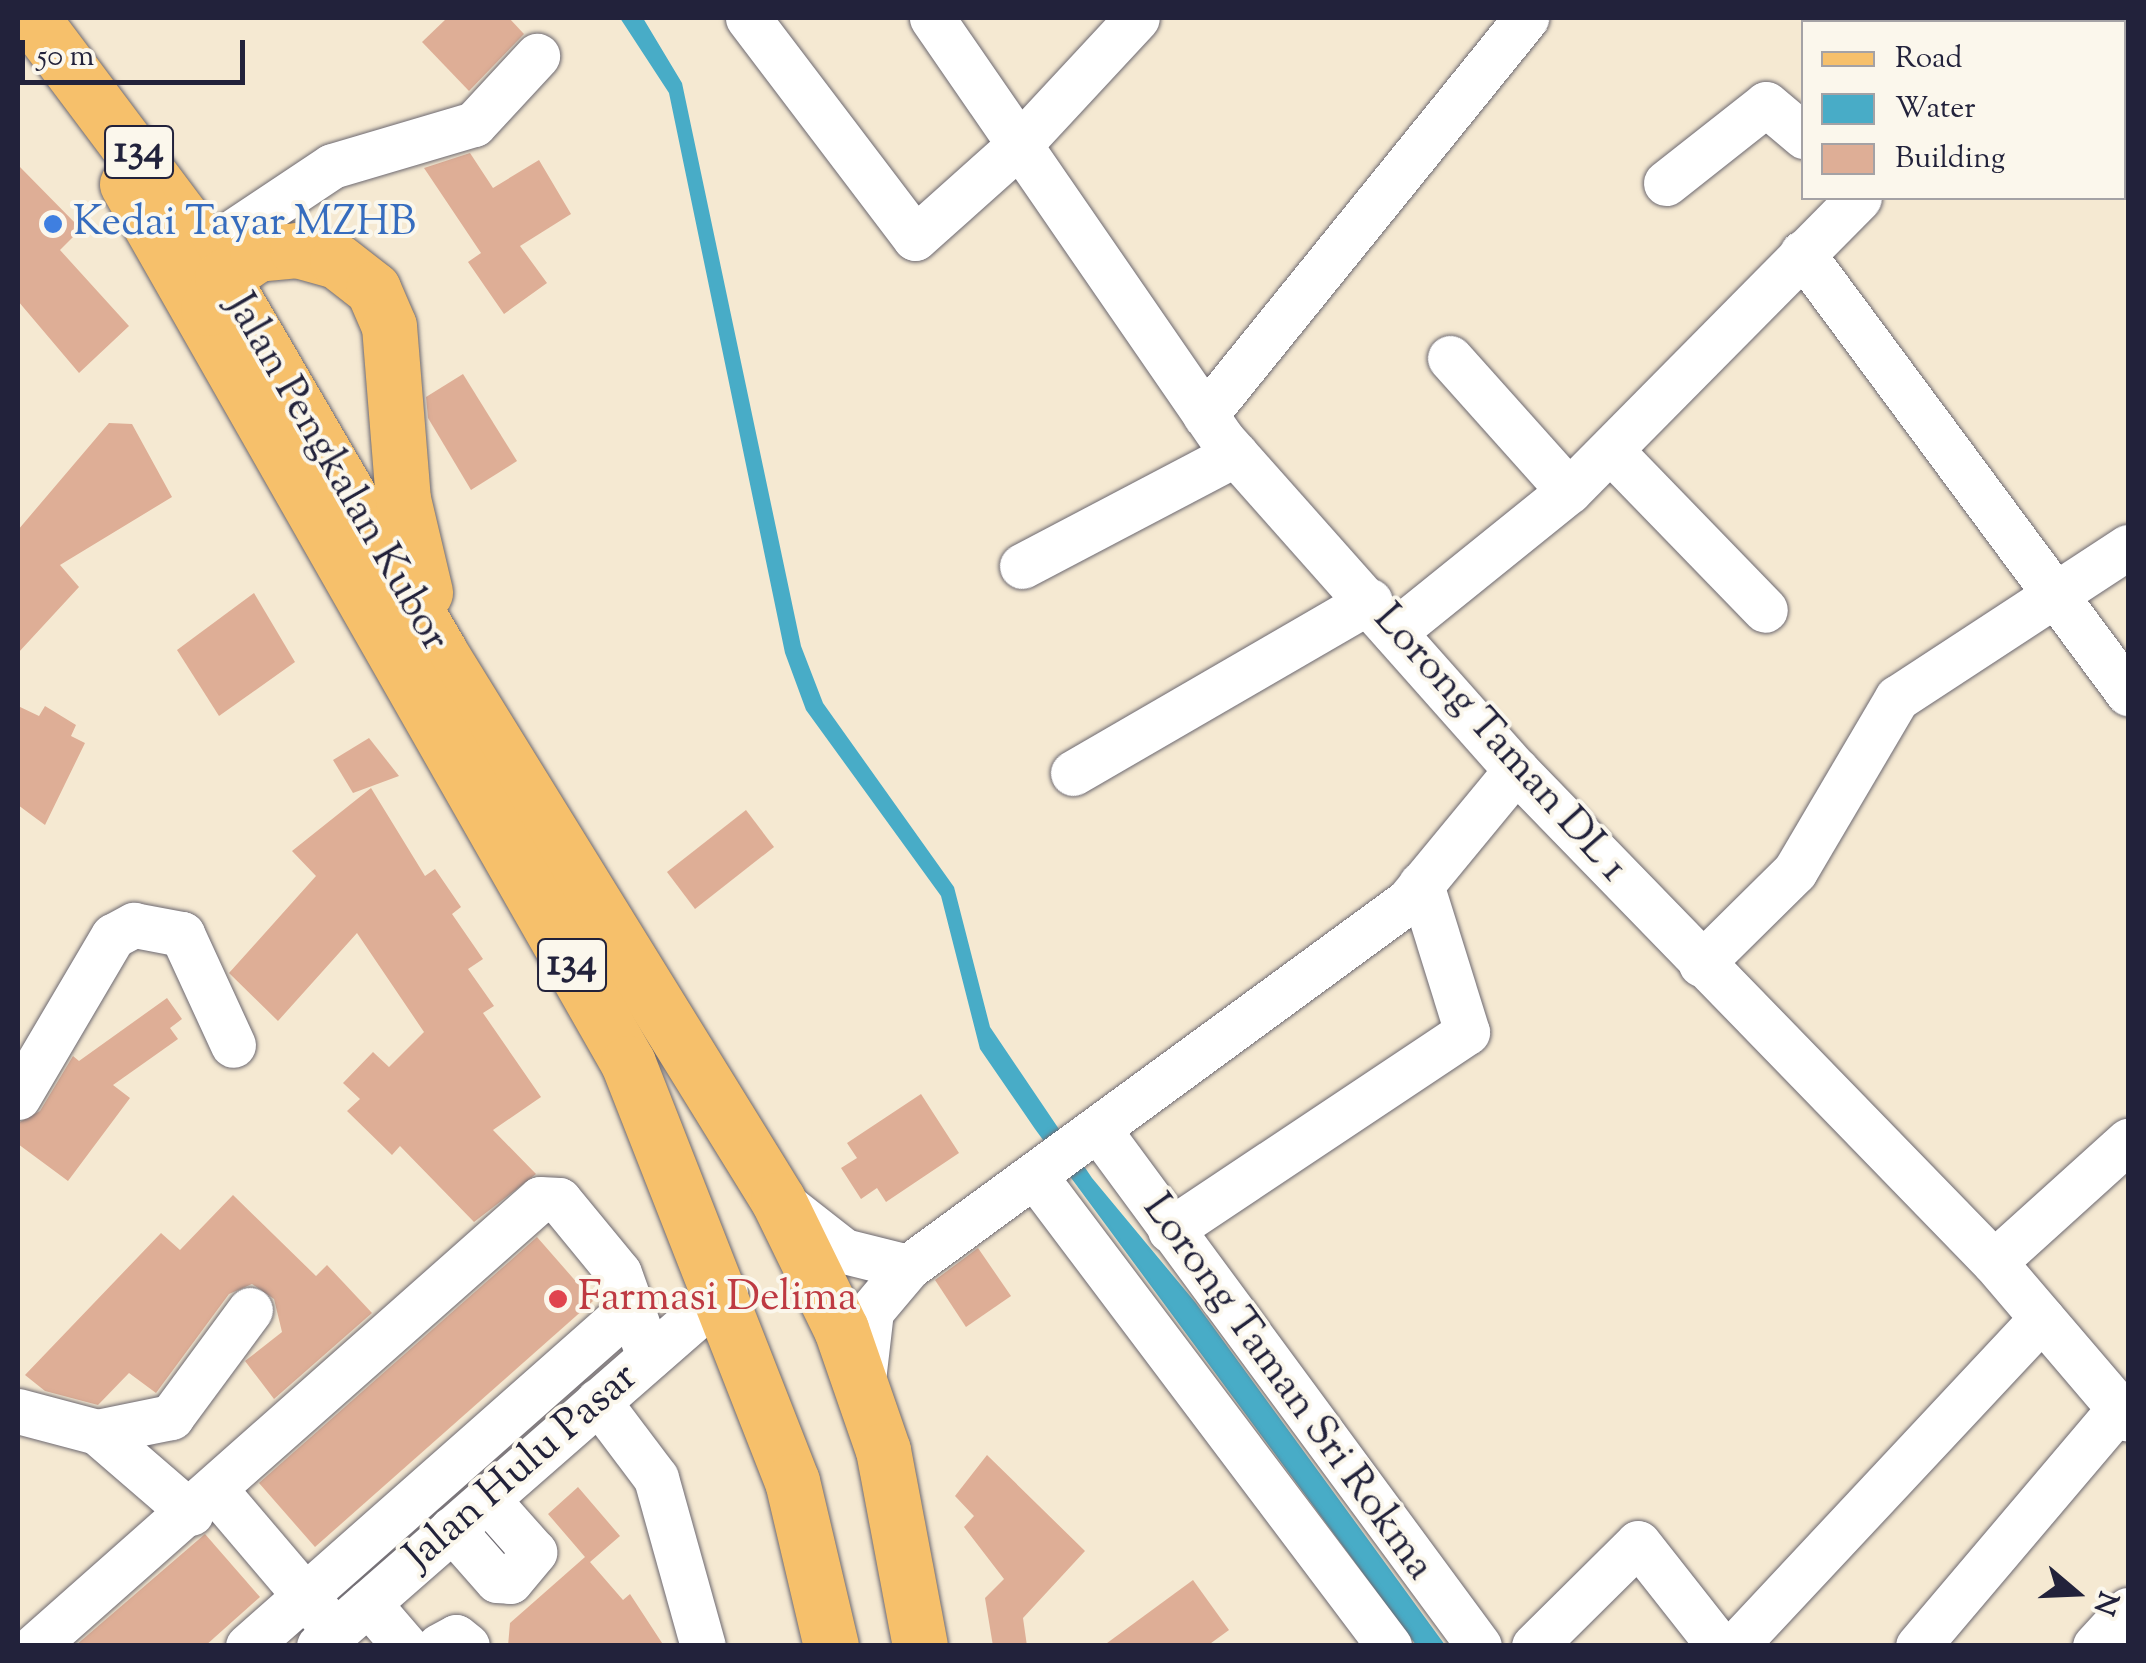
<!DOCTYPE html>
<style>
body{margin:0}
#map{position:relative;width:2146px;height:1663px;overflow:hidden;background:#f5e9d2;font-family:"Sorts Mill Goudy",serif}
div>[style]{position:absolute}
.water>*{inset:0;background:#48acc7}
.building>*{inset:0;background:#deae96}
.roads{filter:drop-shadow(0 0 2px #6c6870) drop-shadow(0 0 2px #6c6870)}
.minor>*{height:45px;margin:-22.5px;padding:0 22.5px;transform-origin:22.5px;border-radius:22.5px;background:#fff}
.major>*{height:55px;margin:-27.5px;padding:0 27.5px;transform-origin:27.5px;border-radius:27.5px;background:#f6c06b}
.dots>*{width:28px;height:28px;translate:-50% -50%;box-sizing:border-box;border:5px solid #fbf7ec;border-radius:50%}
span{translate:-50% -50%;white-space:nowrap;text-align:center;line-height:1.15;-webkit-text-stroke:8px #fbf7ec;paint-order:stroke}
.shield-label span{padding:2px 8px;background:#fbf7ec;border:2px solid;border-radius:8px;-webkit-text-stroke-width:0}
.shield-label{font-size:40px;color:#22223b;font-weight:700}
.shop-label{font-size:42px;color:#366cbe}
.left{translate:0 -50%;text-align:left}
.street-label{font-size:42px;color:#22223b}
.health-label{font-size:42px;color:#be3a42}
.frame{position:absolute;inset:0;border:20px solid #22223b;pointer-events:none}
.legend{position:absolute;left:1801px;top:20px;width:325px;height:180px;box-sizing:border-box;background:#fbf7ec;border:2px solid #a4a2a5;margin:0;padding:12px 18px;list-style:none;font-size:30px;color:#22223b}
.legend li{display:flex;align-items:center;gap:20px;height:50px}
.legend b{width:50px;border:2px solid #a4a2a5}
.north{position:absolute;left:2026px;top:1543px;width:100px;height:100px;-webkit-text-stroke:8px #fbf7ec;paint-order:stroke;rotate:109deg;font-size:28px;font-weight:700;line-height:40px;text-align:center;color:#22223b}
.north::after{content:'';display:block;margin:auto;width:35px;height:45px;background:#22223b;clip-path:polygon(50% 0,100% 100%,50% 72%,0 100%)}
.scale{position:absolute;left:20px;top:40px;width:225px;height:45px;box-sizing:border-box;border:5px solid #22223b;border-top:0;padding-left:12px;font-size:30px;line-height:35px;white-space:nowrap;color:#22223b;-webkit-text-stroke:8px #fbf7ec;paint-order:stroke}
</style>
<div id="map">
<div class="water">
<div style="clip-path:polygon(620px 18px,643px 18px,682px 83px,801px 646px,823px 703px,954px 887px,990px 1027px,1092px 1178px,1195px 1302px,1445px 1645px,1416px 1645px,1035px 1129px,980px 1049px,941px 896px,806px 710px,785px 653px,669px 93px)"></div>
</div>
<div class="building">
<div style="clip-path:polygon(447px 18px,509px 18px,524px 34px,469px 91px,422px 42px)"></div>
<div style="clip-path:polygon(470px 153px,493px 188px,539px 160px,571px 214px,520px 246px,547px 283px,504px 314px,468px 262px,481px 253px,424px 168px)"></div>
<div style="clip-path:polygon(18px 165px,81px 229px,60px 250px,129px 326px,79px 373px,18px 301px)"></div>
<div style="clip-path:polygon(463px 374px,517px 461px,471px 490px,428px 418px,426px 397px)"></div>
<div style="clip-path:polygon(109px 423px,132px 424px,172px 497px,60px 565px,79px 587px,18px 653px,18px 530px)"></div>
<div style="clip-path:polygon(254px 593px,295px 662px,219px 716px,177px 650px)"></div>
<div style="clip-path:polygon(18px 706px,39px 716px,45px 706px,76px 725px,71px 736px,85px 743px,45px 825px,18px 805px)"></div>
<div style="clip-path:polygon(369px 738px,399px 776px,353px 793px,333px 760px)"></div>
<div style="clip-path:polygon(371px 788px,425px 876px,435px 869px,461px 907px,452px 914px,483px 959px,468px 969px,494px 1006px,483px 1013px,541px 1097px,493px 1130px,536px 1174px,474px 1222px,400px 1146px,392px 1155px,347px 1111px,360px 1099px,343px 1083px,373px 1052px,389px 1067px,424px 1032px,357px 933px,278px 1021px,229px 973px,316px 876px,292px 851px)"></div>
<div style="clip-path:polygon(746px 810px,774px 847px,695px 909px,667px 872px)"></div>
<div style="clip-path:polygon(167px 998px,182px 1019px,170px 1028px,178px 1039px,113px 1085px,130px 1098px,68px 1181px,18px 1144px,18px 1123px,40px 1111px,73px 1056px,79px 1061px)"></div>
<div style="clip-path:polygon(921px 1094px,959px 1153px,886px 1202px,877px 1188px,861px 1199px,841px 1168px,857px 1158px,847px 1143px)"></div>
<div style="clip-path:polygon(233px 1195px,316px 1276px,327px 1265px,372px 1313px,274px 1399px,245px 1361px,282px 1332px,274px 1299px,252px 1284px,229px 1294px,156px 1393px,129px 1373px,98px 1405px,45px 1391px,25px 1375px,161px 1233px,180px 1250px)"></div>
<div style="clip-path:polygon(537px 1237px,593px 1301px,315px 1547px,259px 1483px)"></div>
<div style="clip-path:polygon(978px 1248px,1011px 1296px,966px 1327px,935px 1280px)"></div>
<div style="clip-path:polygon(987px 1455px,1085px 1551px,1023px 1618px,1027px 1646px,993px 1646px,985px 1598px,1004px 1579px,964px 1527px,974px 1516px,955px 1496px)"></div>
<div style="clip-path:polygon(578px 1487px,620px 1536px,590px 1562px,623px 1600px,630px 1594px,664px 1646px,508px 1646px,510px 1623px,585px 1557px,548px 1514px)"></div>
<div style="clip-path:polygon(205px 1534px,260px 1597px,205px 1646px,75px 1646px)"></div>
<div style="clip-path:polygon(1193px 1580px,1229px 1630px,1207px 1646px,1103px 1646px)"></div>
</div>
<div class="roads">
<div class="minor">
<div style="left:748px;top:18px;width:276px;rotate:52.8deg"></div>
<div style="left:915px;top:238px;width:140px;rotate:-41.8deg"></div>
<div style="left:1019px;top:145px;width:173px;rotate:-47.1deg"></div>
<div style="left:932px;top:18px;width:511px;rotate:55.44deg"></div>
<div style="left:1222px;top:439px;width:443px;rotate:48.4deg"></div>
<div style="left:1516px;top:770px;width:686px;rotate:45.83deg"></div>
<div style="left:1994px;top:1262px;width:206px;rotate:49.5deg"></div>
<div style="left:2024px;top:22px;width:6px;rotate:-45deg"></div>
<div style="left:1666px;top:183px;width:127px;rotate:-38.3deg"></div>
<div style="left:1766px;top:104px;width:50px;rotate:40.1deg"></div>
<div style="left:206px;top:250px;width:151px;rotate:-33.7deg"></div>
<div style="left:332px;top:166px;width:148px;rotate:-16.5deg"></div>
<div style="left:474px;top:124px;width:93px;rotate:-47.2deg"></div>
<div style="left:1802px;top:253px;width:548px;rotate:53.46deg"></div>
<div style="left:1450px;top:358px;width:178px;rotate:48.2deg"></div>
<div style="left:1205px;top:415px;width:511px;rotate:-51.04deg"></div>
<div style="left:1611px;top:451px;width:221px;rotate:45.9deg"></div>
<div style="left:1022px;top:566px;width:241px;rotate:-27.7deg"></div>
<div style="left:1394px;top:632px;width:225px;rotate:-38.9deg"></div>
<div style="left:1569px;top:491px;width:412px;rotate:-45.3deg"></div>
<div style="left:1073px;top:773px;width:343px;rotate:-30.1deg"></div>
<div style="left:1701px;top:964px;width:132px;rotate:-44.7deg"></div>
<div style="left:1795px;top:871px;width:201px;rotate:-59.5deg"></div>
<div style="left:1897px;top:698px;width:276px;rotate:-33.2deg"></div>
<div style="left:18px;top:1097px;width:187px;rotate:-59.5deg"></div>
<div style="left:113px;top:936px;width:24px;rotate:-28deg"></div>
<div style="left:134px;top:925px;width:49px;rotate:10.6deg"></div>
<div style="left:182px;top:934px;width:122px;rotate:65.3deg"></div>
<div style="left:1098px;top:1129px;width:642px;rotate:53.61deg"></div>
<div style="left:1037px;top:1179px;width:585px;rotate:52.99deg"></div>
<div style="left:780px;top:1201px;width:81px;rotate:38deg"></div>
<div style="left:844px;top:1251px;width:66px;rotate:14deg"></div>
<div style="left:1170px;top:1230px;width:357px;rotate:-33.7deg"></div>
<div style="left:1467px;top:1032px;width:155px;rotate:-107.3deg"></div>
<div style="left:1994px;top:1262px;width:181px;rotate:-42.1deg"></div>
<div style="left:863px;top:1380px;width:69px;rotate:-83.4deg"></div>
<div style="left:871px;top:1311px;width:57px;rotate:-49.9deg"></div>
<div style="left:908px;top:1267px;width:620px;rotate:-36.2deg"></div>
<div style="left:1408px;top:901px;width:170px;rotate:-50.5deg"></div>
<div style="left:598px;top:1401px;width:96px;rotate:53deg"></div>
<div style="left:656px;top:1478px;width:174px;rotate:74.4deg"></div>
<div style="left:18px;top:1411px;width:82px;rotate:14.9deg"></div>
<div style="left:97px;top:1432px;width:124px;rotate:40.8deg"></div>
<div style="left:97px;top:1432px;width:76px;rotate:-11.5deg"></div>
<div style="left:171px;top:1417px;width:133px;rotate:-53.6deg"></div>
<div style="left:216px;top:1491px;width:168px;rotate:49.6deg"></div>
<div style="left:452px;top:1529px;width:68px;rotate:48.6deg"></div>
<div style="left:497px;top:1580px;width:13px;rotate:4deg"></div>
<div style="left:510px;top:1581px;width:38px;rotate:-50deg"></div>
<div style="left:534px;top:1552px;width:71px;rotate:-131.6deg"></div>
<div style="left:368px;top:1603px;width:57px;rotate:49.3deg"></div>
<div style="left:35px;top:1646px;width:674px;rotate:-41.51deg"></div>
<div style="left:540px;top:1199px;width:19px;rotate:3deg"></div>
<div style="left:559px;top:1200px;width:94px;rotate:50.6deg"></div>
<div style="left:619px;top:1273px;width:89px;rotate:70.3deg"></div>
<div style="left:248px;top:1646px;width:512px;rotate:-41.44deg"></div>
<div style="left:319px;top:1646px;width:539px;rotate:-41.17deg"></div>
<div style="left:439px;top:1646px;width:19px;rotate:-28deg"></div>
<div style="left:456px;top:1637px;width:14px;rotate:39deg"></div>
<div style="left:1534px;top:1646px;width:146px;rotate:-44.7deg"></div>
<div style="left:1638px;top:1543px;width:131px;rotate:51.8deg"></div>
<div style="left:1735px;top:1646px;width:449px;rotate:-46.9deg"></div>
<div style="left:1918px;top:1646px;width:311px;rotate:-49.7deg"></div>
<div style="left:2095px;top:1646px;width:49px;rotate:-47.5deg"></div>
</div>
<div class="major">
<div style="left:32px;top:18px;width:290px;rotate:53.1deg"></div>
<div style="left:206px;top:250px;width:464px;rotate:59.8deg"></div>
<div style="left:439px;top:651px;width:645px;rotate:58.31deg"></div>
<div style="left:778px;top:1200px;width:144px;rotate:64deg"></div>
<div style="left:841px;top:1329px;width:128px;rotate:70.9deg"></div>
<div style="left:883px;top:1450px;width:199px;rotate:79.3deg"></div>
<div style="left:127px;top:184px;width:1012px;rotate:60.32deg"></div>
<div style="left:628px;top:1063px;width:449px;rotate:68.6deg"></div>
<div style="left:792px;top:1481px;width:170px;rotate:76.7deg"></div>
<div style="left:208px;top:308px;width:33px;rotate:-65deg"></div>
<div style="left:222px;top:278px;width:42px;rotate:-34.4deg"></div>
<div style="left:257px;top:254px;width:40px;rotate:-5.7deg"></div>
<div style="left:297px;top:250px;width:41px;rotate:15.4deg"></div>
<div style="left:337px;top:261px;width:46px;rotate:37.9deg"></div>
<div style="left:373px;top:289px;width:40px;rotate:66.6deg"></div>
<div style="left:389px;top:326px;width:174px;rotate:85.4deg"></div>
<div style="left:403px;top:499px;width:96px;rotate:76.7deg"></div>
</div>
</div>
<div class="dots">
<div style="left:53px;top:224px;background:#3f7fe0"></div>
<div style="left:558px;top:1299px;background:#e0444e"></div>
</div>
<div class="shield-label">
<span style="left:139px;top:152px">134</span>
<span style="left:572px;top:965px">134</span>
</div>
<div class="shop-label">
<span class="left" style="left:73px;top:224px">Kedai Tayar MZHB</span>
</div>
<div class="street-label">
<span style="left:336px;top:473px;rotate:60deg">Jalan Pengkalan Kubor</span>
<span style="left:1499px;top:744px;rotate:48deg">Lorong Taman DL 1</span>
<span style="left:1287px;top:1388px;rotate:54deg">Lorong Taman Sri Rokma</span>
<span style="left:522px;top:1468px;rotate:-41deg">Jalan Hulu Pasar</span>
</div>
<div class="health-label">
<span class="left" style="left:578px;top:1299px">Farmasi Delima</span>
</div>
<div class="frame"></div>
<ul class="legend">
<li><b style="height:12px;background:#f6c06b"></b>Road</li>
<li><b style="height:28px;background:#48acc7"></b>Water</li>
<li><b style="height:28px;background:#deae96"></b>Building</li>
</ul>
<div class="north">N</div>
<div class="scale">50 m</div>
</div>
